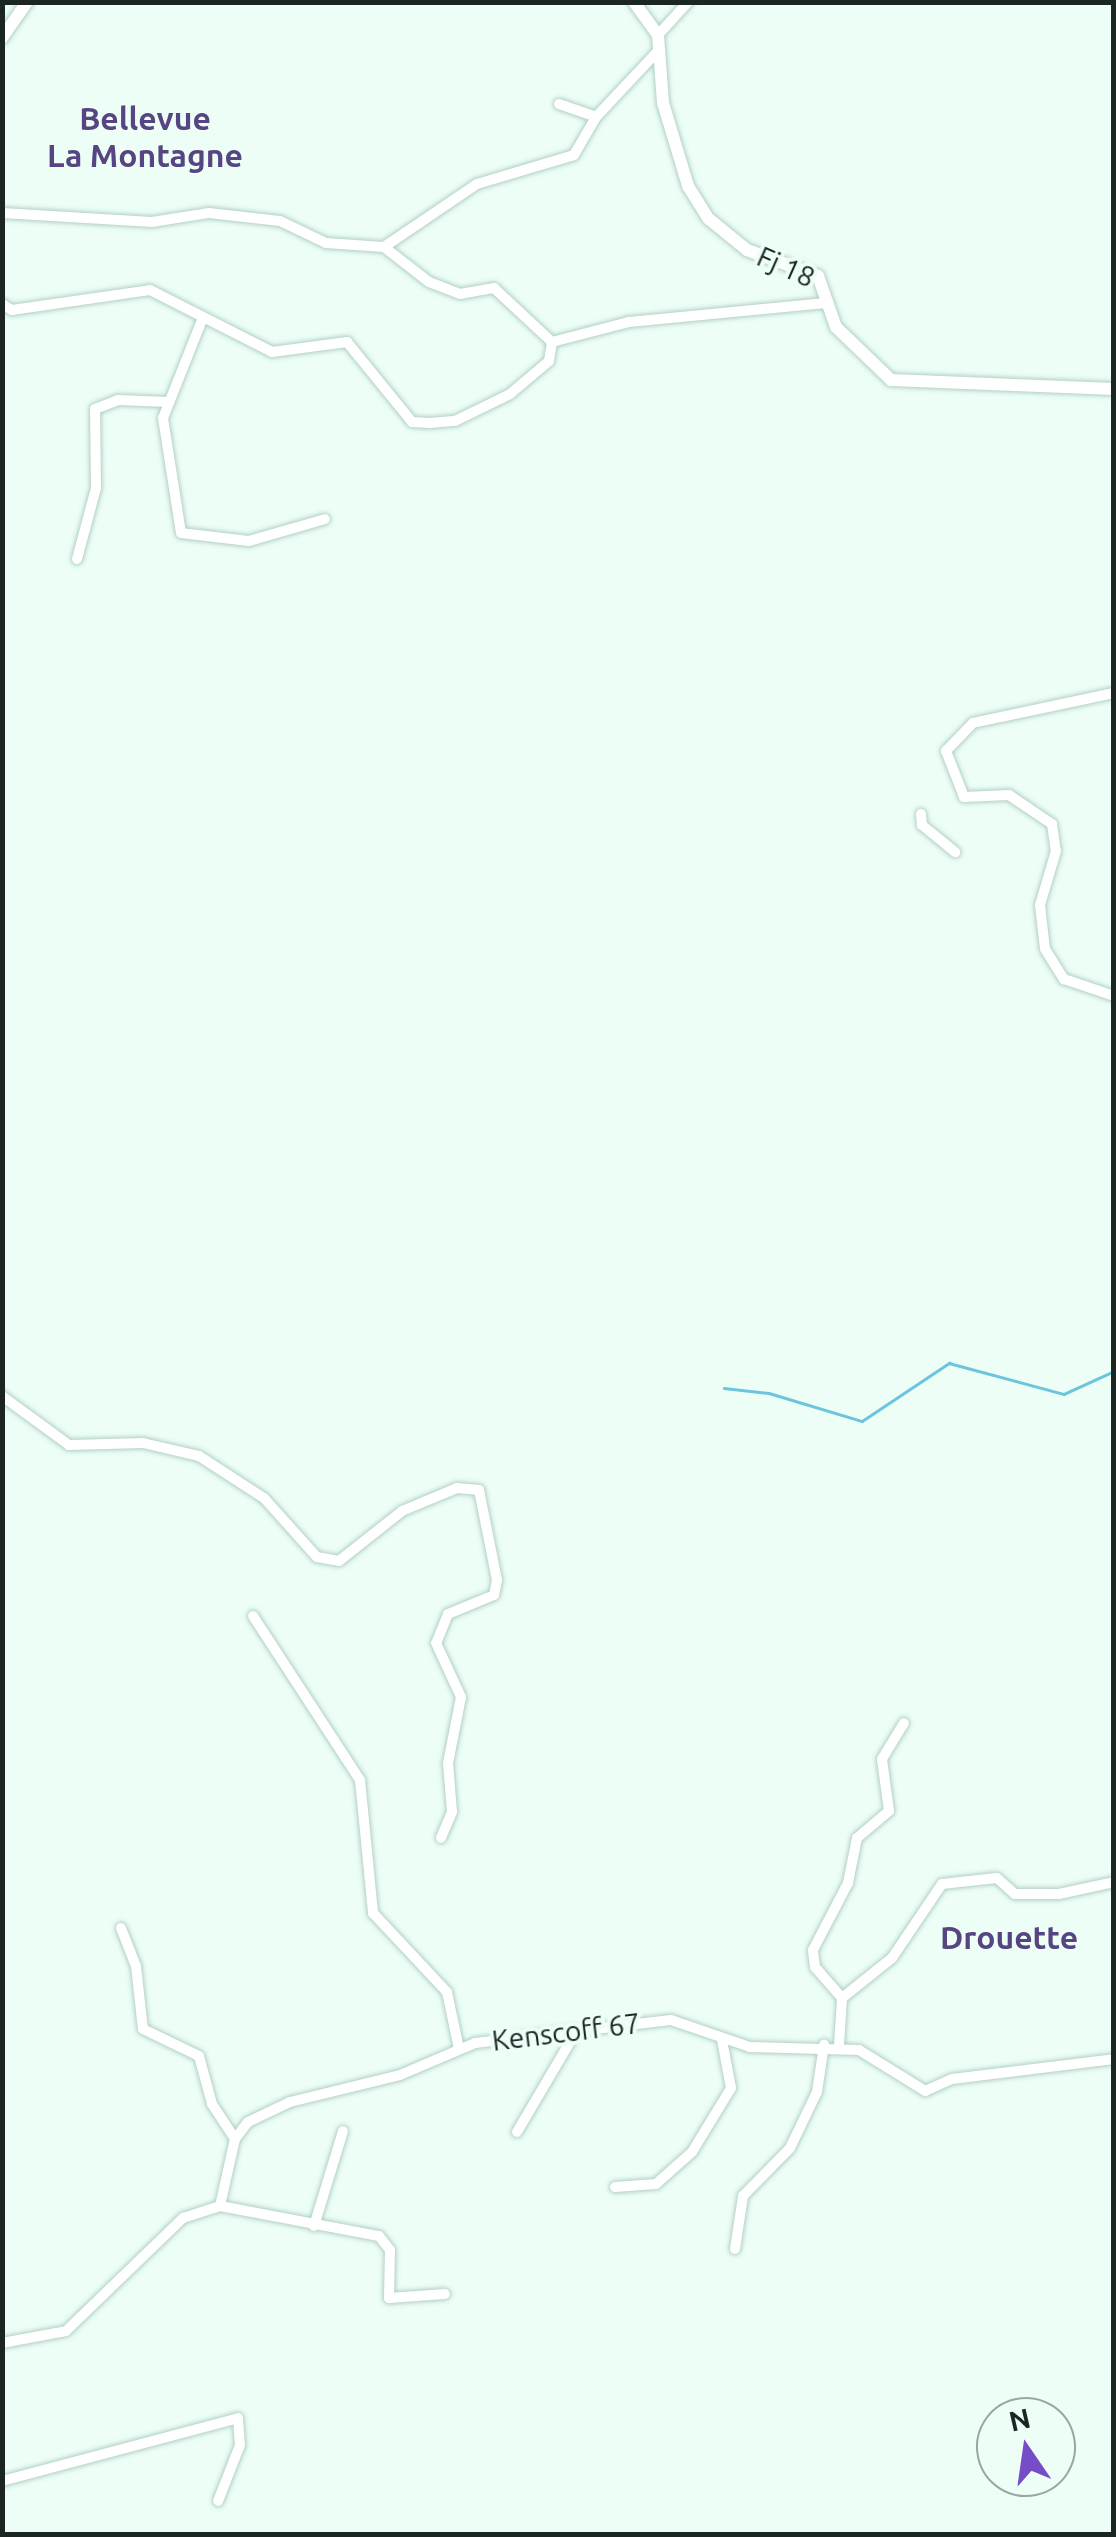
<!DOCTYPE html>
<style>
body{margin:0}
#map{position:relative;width:1116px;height:2537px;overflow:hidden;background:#ecfef6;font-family:Ubuntu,sans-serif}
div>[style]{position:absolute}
.stream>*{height:2.5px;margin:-1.25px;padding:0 1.25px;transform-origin:1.25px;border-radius:1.25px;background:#6cc4de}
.roads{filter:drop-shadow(0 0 2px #b2d0c3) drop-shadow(0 0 2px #b2d0c3)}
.minor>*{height:10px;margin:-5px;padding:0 5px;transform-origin:5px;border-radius:5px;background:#fff}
.tertiary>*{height:12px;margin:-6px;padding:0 6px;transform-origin:6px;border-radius:6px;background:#fff}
span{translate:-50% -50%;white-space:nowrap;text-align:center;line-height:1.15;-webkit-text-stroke:8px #ecfef6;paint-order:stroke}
.street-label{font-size:28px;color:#1b2622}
.quarter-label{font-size:32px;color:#574583;font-weight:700}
.frame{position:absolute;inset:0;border:5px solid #1b2622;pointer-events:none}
.north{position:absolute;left:976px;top:2397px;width:100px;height:100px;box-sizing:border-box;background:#ecfef6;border:2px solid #98a8a1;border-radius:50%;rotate:347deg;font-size:28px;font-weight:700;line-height:40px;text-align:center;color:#1b2622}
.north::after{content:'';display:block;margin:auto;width:35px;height:45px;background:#764dc6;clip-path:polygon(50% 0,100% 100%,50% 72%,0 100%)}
</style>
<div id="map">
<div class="stream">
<div style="left:724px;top:1388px;width:45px;rotate:6.3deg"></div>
<div style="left:769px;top:1393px;width:97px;rotate:16.8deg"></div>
<div style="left:862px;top:1421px;width:105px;rotate:-33.7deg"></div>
<div style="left:949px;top:1363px;width:119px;rotate:15.1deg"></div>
<div style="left:1064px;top:1394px;width:55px;rotate:-24.7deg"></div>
</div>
<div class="roads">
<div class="minor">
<div style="left:658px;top:35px;width:45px;rotate:-47.7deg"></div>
<div style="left:559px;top:104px;width:39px;rotate:19deg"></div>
<div style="left:596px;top:117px;width:92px;rotate:-46.8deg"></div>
<div style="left:2px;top:213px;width:150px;rotate:3.4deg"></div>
<div style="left:152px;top:222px;width:58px;rotate:-9deg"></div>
<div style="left:209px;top:213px;width:71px;rotate:6.4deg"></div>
<div style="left:280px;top:221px;width:51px;rotate:25.6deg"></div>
<div style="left:326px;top:243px;width:58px;rotate:3.9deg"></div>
<div style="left:384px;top:247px;width:112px;rotate:-34.1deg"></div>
<div style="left:477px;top:184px;width:101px;rotate:-16.6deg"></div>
<div style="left:574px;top:155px;width:44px;rotate:-59.9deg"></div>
<div style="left:384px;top:247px;width:57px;rotate:37.9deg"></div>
<div style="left:429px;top:282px;width:33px;rotate:21deg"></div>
<div style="left:460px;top:294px;width:35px;rotate:-10deg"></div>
<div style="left:494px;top:288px;width:79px;rotate:43deg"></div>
<div style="left:2px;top:304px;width:12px;rotate:31deg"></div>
<div style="left:12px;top:310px;width:139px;rotate:-8.2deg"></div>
<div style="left:150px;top:290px;width:137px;rotate:26.9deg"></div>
<div style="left:272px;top:352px;width:76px;rotate:-7.6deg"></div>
<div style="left:347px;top:342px;width:103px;rotate:50.9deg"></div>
<div style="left:412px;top:422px;width:18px;rotate:3deg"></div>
<div style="left:430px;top:423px;width:25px;rotate:-5deg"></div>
<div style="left:455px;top:421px;width:61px;rotate:-26.1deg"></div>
<div style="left:510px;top:394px;width:51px;rotate:-40.2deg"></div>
<div style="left:549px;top:361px;width:19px;rotate:-81deg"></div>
<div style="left:552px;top:342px;width:80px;rotate:-14.6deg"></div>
<div style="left:629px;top:322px;width:200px;rotate:-5.5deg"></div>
<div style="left:202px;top:320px;width:105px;rotate:111.7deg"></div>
<div style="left:163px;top:418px;width:116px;rotate:81.1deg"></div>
<div style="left:181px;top:533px;width:68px;rotate:6.7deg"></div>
<div style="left:249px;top:541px;width:79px;rotate:-16.1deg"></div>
<div style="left:77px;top:559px;width:73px;rotate:-75deg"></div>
<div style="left:96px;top:488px;width:79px;rotate:-90.7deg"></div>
<div style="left:95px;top:409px;width:25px;rotate:-21deg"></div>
<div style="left:118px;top:400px;width:50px;rotate:2.3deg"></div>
<div style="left:1114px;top:693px;width:144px;rotate:168deg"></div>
<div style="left:973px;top:723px;width:39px;rotate:134deg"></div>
<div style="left:946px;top:751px;width:49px;rotate:68.6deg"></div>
<div style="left:964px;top:797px;width:45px;rotate:-2.5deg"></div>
<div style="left:1009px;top:795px;width:52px;rotate:34deg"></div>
<div style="left:1052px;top:824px;width:27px;rotate:82deg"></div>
<div style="left:1056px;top:851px;width:56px;rotate:106.5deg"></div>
<div style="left:1040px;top:905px;width:44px;rotate:83.5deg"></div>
<div style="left:1045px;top:949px;width:36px;rotate:58deg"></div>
<div style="left:1064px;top:979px;width:53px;rotate:18.8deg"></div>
<div style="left:921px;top:814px;width:11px;rotate:85deg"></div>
<div style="left:922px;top:825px;width:43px;rotate:39.3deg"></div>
<div style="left:2px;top:1396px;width:83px;rotate:36.2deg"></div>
<div style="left:69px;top:1445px;width:74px;rotate:-1.5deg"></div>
<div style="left:143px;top:1443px;width:57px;rotate:13.1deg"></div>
<div style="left:199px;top:1456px;width:77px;rotate:32.9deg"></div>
<div style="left:264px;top:1498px;width:79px;rotate:48.1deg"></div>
<div style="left:317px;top:1557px;width:22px;rotate:10deg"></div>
<div style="left:339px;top:1561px;width:80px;rotate:-38.4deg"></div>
<div style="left:402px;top:1511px;width:60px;rotate:-22.7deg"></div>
<div style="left:457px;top:1488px;width:22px;rotate:5deg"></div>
<div style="left:479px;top:1490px;width:92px;rotate:78.7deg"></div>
<div style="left:497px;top:1580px;width:15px;rotate:101deg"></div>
<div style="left:494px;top:1595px;width:50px;rotate:157.6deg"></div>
<div style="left:448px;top:1614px;width:31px;rotate:112deg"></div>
<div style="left:436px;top:1643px;width:60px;rotate:65.2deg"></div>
<div style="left:461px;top:1697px;width:67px;rotate:101.1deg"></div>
<div style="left:448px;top:1763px;width:49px;rotate:85.3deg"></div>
<div style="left:452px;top:1812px;width:28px;rotate:113deg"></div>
<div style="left:253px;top:1616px;width:196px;rotate:56.9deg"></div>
<div style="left:360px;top:1780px;width:134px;rotate:84.4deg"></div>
<div style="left:373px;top:1913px;width:108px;rotate:46.9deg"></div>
<div style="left:447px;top:1992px;width:58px;rotate:78.1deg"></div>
<div style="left:121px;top:1928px;width:41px;rotate:68.5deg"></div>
<div style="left:136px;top:1966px;width:63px;rotate:83.7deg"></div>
<div style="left:143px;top:2029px;width:62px;rotate:25.7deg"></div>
<div style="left:199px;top:2056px;width:50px;rotate:74.8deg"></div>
<div style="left:212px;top:2104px;width:42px;rotate:56.7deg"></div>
<div style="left:842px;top:1998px;width:41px;rotate:-131.1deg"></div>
<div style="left:815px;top:1967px;width:17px;rotate:-97deg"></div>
<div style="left:813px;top:1950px;width:76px;rotate:-62.4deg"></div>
<div style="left:848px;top:1883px;width:46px;rotate:-78.7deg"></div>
<div style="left:857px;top:1838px;width:42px;rotate:-40.2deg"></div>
<div style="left:889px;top:1811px;width:52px;rotate:-97.7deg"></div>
<div style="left:882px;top:1759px;width:42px;rotate:-58.6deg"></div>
<div style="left:839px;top:2045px;width:47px;rotate:-86.3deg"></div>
<div style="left:842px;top:1998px;width:64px;rotate:-38.7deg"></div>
<div style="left:892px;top:1958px;width:89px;rotate:-56deg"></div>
<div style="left:942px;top:1884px;width:55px;rotate:-6.2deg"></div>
<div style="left:997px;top:1878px;width:24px;rotate:42deg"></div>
<div style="left:1015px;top:1894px;width:44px"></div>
<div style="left:1059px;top:1894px;width:56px;rotate:-12.3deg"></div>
<div style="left:517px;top:2132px;width:116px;rotate:-59.5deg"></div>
<div style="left:615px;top:2187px;width:41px;rotate:-4.2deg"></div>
<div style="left:656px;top:2184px;width:48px;rotate:-41.6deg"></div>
<div style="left:692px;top:2152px;width:75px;rotate:-58.6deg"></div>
<div style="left:731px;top:2088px;width:49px;rotate:-100.6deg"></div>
<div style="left:220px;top:2206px;width:162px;rotate:10.7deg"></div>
<div style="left:379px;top:2236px;width:18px;rotate:52deg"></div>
<div style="left:390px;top:2250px;width:48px;rotate:91.2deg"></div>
<div style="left:389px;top:2298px;width:56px;rotate:-4.1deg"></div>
<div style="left:314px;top:2226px;width:99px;rotate:-73deg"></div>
<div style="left:735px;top:2249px;width:54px;rotate:-81.4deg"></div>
<div style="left:743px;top:2196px;width:67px;rotate:-45.6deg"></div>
<div style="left:790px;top:2148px;width:62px;rotate:-64.3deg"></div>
<div style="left:817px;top:2092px;width:48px;rotate:-81.5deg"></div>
<div style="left:2px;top:2343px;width:65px;rotate:-10.6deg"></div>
<div style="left:66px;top:2331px;width:163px;rotate:-44deg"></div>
<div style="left:183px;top:2218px;width:39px;rotate:-18deg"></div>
<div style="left:220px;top:2206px;width:69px;rotate:-77.4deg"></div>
<div style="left:235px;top:2139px;width:21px;rotate:-53deg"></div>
<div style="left:248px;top:2122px;width:47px;rotate:-25.5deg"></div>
<div style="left:290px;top:2102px;width:113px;rotate:-13.8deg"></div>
<div style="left:400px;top:2075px;width:82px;rotate:-23.1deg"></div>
<div style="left:475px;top:2043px;width:197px;rotate:-6.7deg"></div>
<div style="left:671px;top:2020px;width:83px;rotate:18.9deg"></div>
<div style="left:750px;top:2047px;width:109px;rotate:1.6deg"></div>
<div style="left:859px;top:2050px;width:78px;rotate:31.8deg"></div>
<div style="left:925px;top:2091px;width:30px;rotate:-24deg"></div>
<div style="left:952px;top:2079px;width:163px;rotate:-7deg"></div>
<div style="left:2px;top:2481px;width:244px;rotate:-14.9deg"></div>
<div style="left:238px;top:2418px;width:27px;rotate:86deg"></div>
<div style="left:240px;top:2445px;width:60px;rotate:111.4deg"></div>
</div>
<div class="tertiary">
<div style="left:634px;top:2px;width:41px;rotate:54deg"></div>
<div style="left:658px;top:35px;width:68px;rotate:85.8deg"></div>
<div style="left:663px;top:103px;width:87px;rotate:73.2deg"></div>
<div style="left:688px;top:186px;width:39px;rotate:58deg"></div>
<div style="left:709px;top:219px;width:49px;rotate:39.2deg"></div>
<div style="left:747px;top:250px;width:76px;rotate:20.1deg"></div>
<div style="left:818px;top:276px;width:54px;rotate:70.6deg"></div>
<div style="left:836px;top:327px;width:76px;rotate:43.9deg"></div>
<div style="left:891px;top:380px;width:223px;rotate:2.3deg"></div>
<div style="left:2px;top:38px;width:44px;rotate:-55.2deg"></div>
</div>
</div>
<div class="street-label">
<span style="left:786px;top:267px;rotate:24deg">Fj 18</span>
<span style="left:566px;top:2032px;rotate:-7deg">Kenscoff 67</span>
</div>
<div class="quarter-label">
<span style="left:145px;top:137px">Bellevue<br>La Montagne</span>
<span style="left:1009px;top:1937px">Drouette</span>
</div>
<div class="frame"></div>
<div class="north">N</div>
</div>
